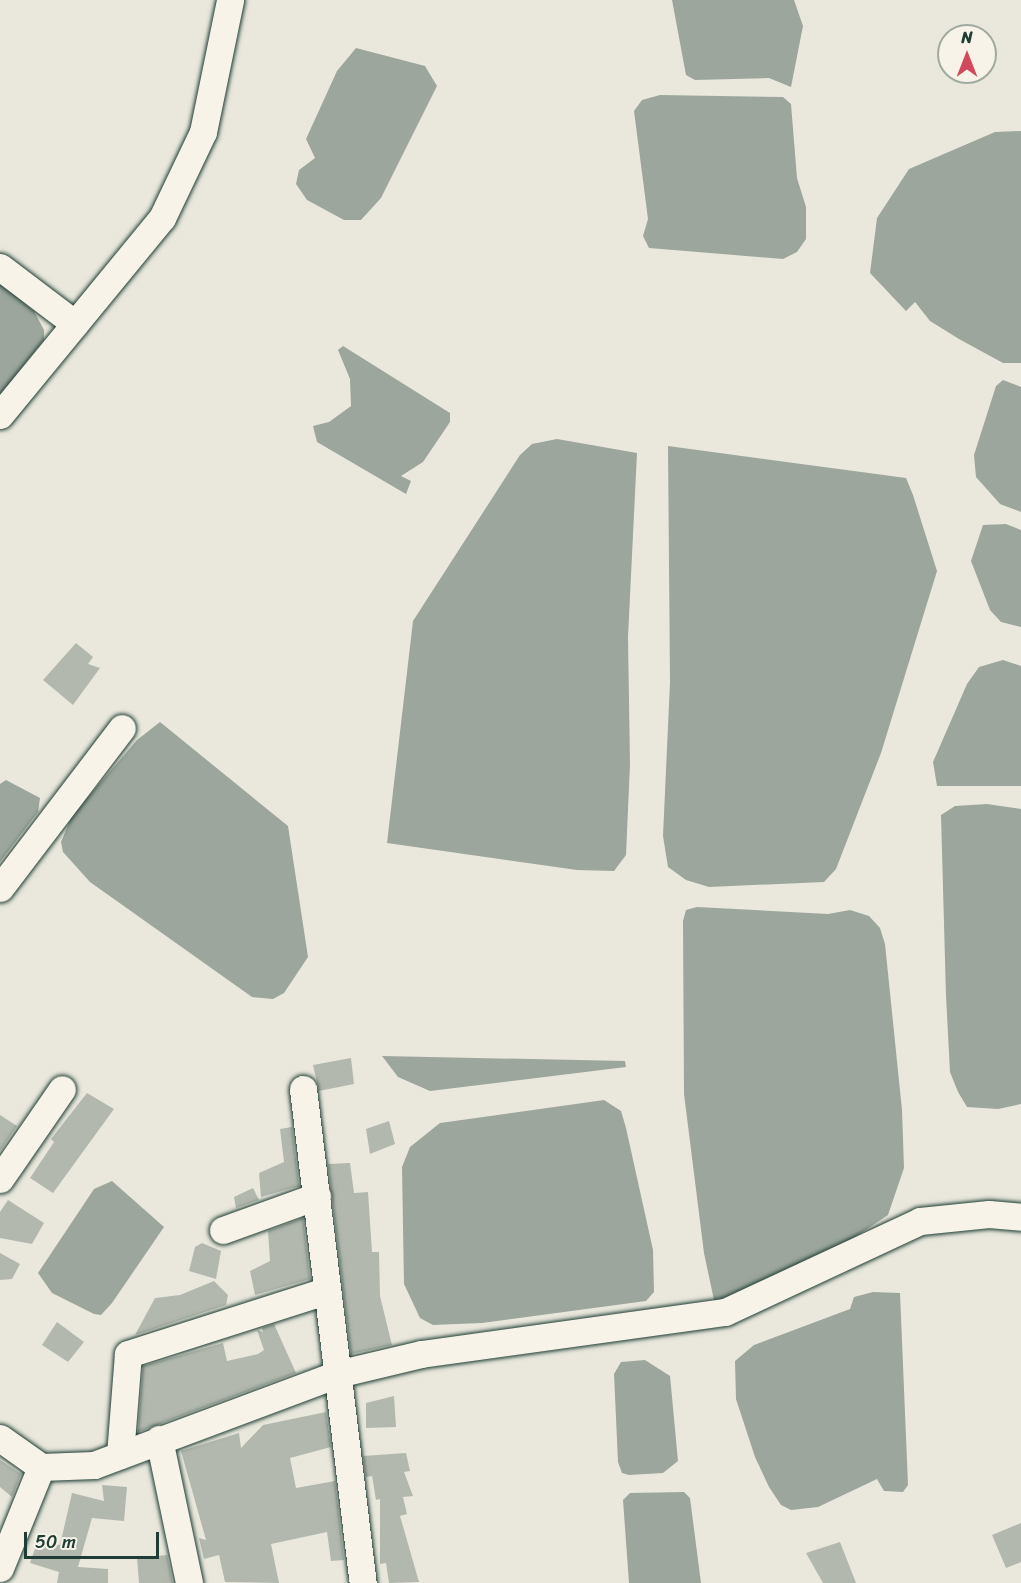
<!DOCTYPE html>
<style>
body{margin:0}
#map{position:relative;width:1021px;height:1583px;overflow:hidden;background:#eae8dd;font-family:Sriracha,sans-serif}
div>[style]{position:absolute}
.water>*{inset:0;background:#9ca69c}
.building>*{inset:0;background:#b2b8ae}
.roads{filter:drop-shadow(0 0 2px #1f3d34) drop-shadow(0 0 2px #1f3d34)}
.minor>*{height:27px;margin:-13.5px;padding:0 13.5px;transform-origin:13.5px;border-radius:13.5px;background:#f7f3e8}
span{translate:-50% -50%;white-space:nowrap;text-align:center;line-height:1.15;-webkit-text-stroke:5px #f7f3e8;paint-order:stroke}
.north{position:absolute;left:937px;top:24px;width:60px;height:60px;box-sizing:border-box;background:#f7f3e8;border:2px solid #a1aaa0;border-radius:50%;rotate:0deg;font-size:16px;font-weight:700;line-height:24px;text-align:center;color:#1f3d34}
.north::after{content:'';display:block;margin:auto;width:21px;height:27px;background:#d1495b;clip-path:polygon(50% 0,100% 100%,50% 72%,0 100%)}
.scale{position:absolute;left:24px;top:1532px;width:135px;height:27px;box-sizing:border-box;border:3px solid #1f3d34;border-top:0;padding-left:8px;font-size:18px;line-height:21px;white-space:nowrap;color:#1f3d34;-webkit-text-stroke:4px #f7f3e8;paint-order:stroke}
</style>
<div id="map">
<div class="water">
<div style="clip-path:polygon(672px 0,794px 0,803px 26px,791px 87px,769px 78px,695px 80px,686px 75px)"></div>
<div style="clip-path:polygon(356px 48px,425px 66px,437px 86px,381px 198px,361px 220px,344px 220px,307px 200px,296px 184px,299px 170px,315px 158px,306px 139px,337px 71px)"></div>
<div style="clip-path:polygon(660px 95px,783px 97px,791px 104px,797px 178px,806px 207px,806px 239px,797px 252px,783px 259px,649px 248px,643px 236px,648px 219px,634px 111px,642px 100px)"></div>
<div style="clip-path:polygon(1021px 131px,1021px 363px,1003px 363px,959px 339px,930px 321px,915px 302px,906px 311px,870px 273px,877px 218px,909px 169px,995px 132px)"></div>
<div style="clip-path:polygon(0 283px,34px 311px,44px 330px,44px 340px,0 395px)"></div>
<div style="clip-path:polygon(343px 346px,450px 413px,450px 422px,423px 462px,401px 476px,411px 481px,406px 494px,317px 442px,313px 426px,329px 422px,351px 406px,350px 379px,338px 350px)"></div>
<div style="clip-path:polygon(1003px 380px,1021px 387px,1021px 512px,1000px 504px,976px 477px,974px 455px,996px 386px)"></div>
<div style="clip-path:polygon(557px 439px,637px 453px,628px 637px,630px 764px,626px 855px,614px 871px,577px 870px,387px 843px,413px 621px,520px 455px,532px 444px)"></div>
<div style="clip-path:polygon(668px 446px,906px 478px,913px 495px,937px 571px,881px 753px,836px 869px,824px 882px,709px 887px,686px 880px,668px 867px,663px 836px,670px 682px)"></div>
<div style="clip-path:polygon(1006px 524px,1021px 530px,1021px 627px,1001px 622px,990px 610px,971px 561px,983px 525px)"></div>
<div style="clip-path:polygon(1003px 660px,1021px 666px,1021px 786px,937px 786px,933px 762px,967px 684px,979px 667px)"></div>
<div style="clip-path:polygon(160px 722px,288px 826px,308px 957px,284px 993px,273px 999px,252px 997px,90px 882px,63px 852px,61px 842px,72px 816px,137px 740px)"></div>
<div style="clip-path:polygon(6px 780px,40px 798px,38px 812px,0 862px,0 784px)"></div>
<div style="clip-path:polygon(987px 804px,1021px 809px,1021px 1104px,998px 1109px,967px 1107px,958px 1092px,950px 1072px,946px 996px,941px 815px,955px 806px)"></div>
<div style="clip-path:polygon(697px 907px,828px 914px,850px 910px,869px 916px,880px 928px,885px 944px,902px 1110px,904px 1168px,888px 1215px,840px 1247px,719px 1301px,714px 1300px,704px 1253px,684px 1094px,683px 921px,686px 910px)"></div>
<div style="clip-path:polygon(382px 1056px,625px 1061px,626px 1067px,430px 1091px,398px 1077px)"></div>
<div style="clip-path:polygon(604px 1100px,621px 1111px,626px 1128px,653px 1250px,654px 1292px,646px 1301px,482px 1323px,433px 1325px,420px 1318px,404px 1284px,402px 1167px,410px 1147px,440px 1123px)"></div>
<div style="clip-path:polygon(112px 1181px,164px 1227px,112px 1303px,101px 1315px,94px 1314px,52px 1293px,38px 1273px,94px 1189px)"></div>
<div style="clip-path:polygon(873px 1292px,900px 1293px,908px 1485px,903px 1492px,884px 1491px,877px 1479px,818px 1507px,791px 1510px,781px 1505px,769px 1487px,755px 1457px,736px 1399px,735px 1361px,754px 1345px,850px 1309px,854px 1297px)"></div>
<div style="clip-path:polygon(645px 1360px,670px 1376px,678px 1461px,663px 1473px,629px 1475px,622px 1473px,618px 1462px,614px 1374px,621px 1362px)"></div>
<div style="clip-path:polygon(684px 1492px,690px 1498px,701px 1583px,629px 1583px,623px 1500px,630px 1493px)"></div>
</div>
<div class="building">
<div style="clip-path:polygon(76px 643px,93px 657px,88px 664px,100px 668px,73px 705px,43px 680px)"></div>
<div style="clip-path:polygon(351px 1058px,354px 1084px,319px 1091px,313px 1065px)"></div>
<div style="clip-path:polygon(87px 1093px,114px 1109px,53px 1193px,30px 1178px,54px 1142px,51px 1139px)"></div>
<div style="clip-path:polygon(0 1115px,17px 1126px,0 1151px)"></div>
<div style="clip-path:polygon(389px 1121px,395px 1144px,370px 1154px,366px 1129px)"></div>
<div style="clip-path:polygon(292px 1127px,299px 1186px,261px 1197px,259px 1173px,284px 1162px,280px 1129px)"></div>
<div style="clip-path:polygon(350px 1163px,354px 1193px,368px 1192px,372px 1252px,379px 1252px,380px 1296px,392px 1345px,351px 1354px,328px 1164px)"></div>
<div style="clip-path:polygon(253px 1188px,259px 1200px,236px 1208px,234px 1197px)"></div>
<div style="clip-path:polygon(8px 1200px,44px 1223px,32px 1244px,0 1238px,0 1212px)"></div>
<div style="clip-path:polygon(303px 1218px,310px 1279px,255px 1295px,250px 1271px,270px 1261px,268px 1231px)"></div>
<div style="clip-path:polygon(202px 1243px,221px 1251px,216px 1279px,189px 1271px,195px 1247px)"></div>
<div style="clip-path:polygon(0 1253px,20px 1264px,12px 1279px,0 1280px)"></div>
<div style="clip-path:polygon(214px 1281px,228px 1295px,226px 1305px,135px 1335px,155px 1298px,180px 1295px)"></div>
<div style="clip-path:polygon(57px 1322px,84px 1342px,68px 1362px,42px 1345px)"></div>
<div style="clip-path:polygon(274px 1324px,296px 1373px,138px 1432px,143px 1366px,223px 1343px,227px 1361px,258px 1354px,264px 1350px,257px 1330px,263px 1332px,262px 1328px)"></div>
<div style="clip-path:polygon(394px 1396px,396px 1427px,366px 1428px,366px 1403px)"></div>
<div style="clip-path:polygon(326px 1412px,331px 1447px,290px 1458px,296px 1488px,335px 1481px,344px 1560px,331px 1561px,327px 1532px,271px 1544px,279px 1583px,225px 1582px,219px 1555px,204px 1559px,199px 1538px,206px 1540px,181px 1451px,239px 1433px,241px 1448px,263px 1425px)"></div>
<div style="clip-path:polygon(406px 1453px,410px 1471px,404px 1472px,413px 1496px,403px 1497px,407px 1514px,400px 1516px,419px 1582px,389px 1583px,386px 1563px,380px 1564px,380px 1499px,376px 1500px,372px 1476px,366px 1477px,363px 1456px)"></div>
<div style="clip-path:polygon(0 1460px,21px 1474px,12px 1497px,0 1487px)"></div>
<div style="clip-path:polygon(102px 1485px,127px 1487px,124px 1521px,92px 1518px,78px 1567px,108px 1569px,108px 1583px,57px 1583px,59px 1572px,30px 1563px,38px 1540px,60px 1545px,72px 1493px,104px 1501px)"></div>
<div style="clip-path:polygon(1021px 1523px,1021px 1562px,1006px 1568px,992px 1535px)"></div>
<div style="clip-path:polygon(840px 1542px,856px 1583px,823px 1583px,806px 1553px)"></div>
<div style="clip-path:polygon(167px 1555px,173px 1583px,139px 1583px,137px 1558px)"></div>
</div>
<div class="roads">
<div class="minor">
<div style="left:0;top:267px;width:94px;rotate:37.2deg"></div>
<div style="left:0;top:415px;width:255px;rotate:-50.6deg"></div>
<div style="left:162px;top:218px;width:95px;rotate:-64.5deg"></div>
<div style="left:203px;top:132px;width:135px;rotate:-78.4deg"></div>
<div style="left:0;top:888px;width:201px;rotate:-52.7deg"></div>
<div style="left:303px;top:1089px;width:498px;rotate:83.1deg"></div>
<div style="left:0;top:1179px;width:109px;rotate:-55.4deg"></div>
<div style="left:223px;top:1230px;width:100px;rotate:-19.9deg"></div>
<div style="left:0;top:1438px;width:50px;rotate:35.3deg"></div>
<div style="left:41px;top:1467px;width:53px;rotate:-2.2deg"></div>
<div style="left:94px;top:1465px;width:259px;rotate:-20.5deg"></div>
<div style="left:337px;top:1374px;width:86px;rotate:-13.4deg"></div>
<div style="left:421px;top:1354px;width:307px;rotate:-7.9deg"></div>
<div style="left:725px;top:1312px;width:215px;rotate:-25deg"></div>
<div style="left:920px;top:1221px;width:69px;rotate:-5.8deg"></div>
<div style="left:989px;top:1214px;width:32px;rotate:5deg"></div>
<div style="left:159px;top:1439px;width:147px;rotate:78.2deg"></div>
<div style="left:120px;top:1455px;width:101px;rotate:-85.5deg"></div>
<div style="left:128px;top:1354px;width:208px;rotate:-17.7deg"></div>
<div style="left:0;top:1568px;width:109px;rotate:-67.9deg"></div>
</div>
</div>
<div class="north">N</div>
<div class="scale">50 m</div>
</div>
